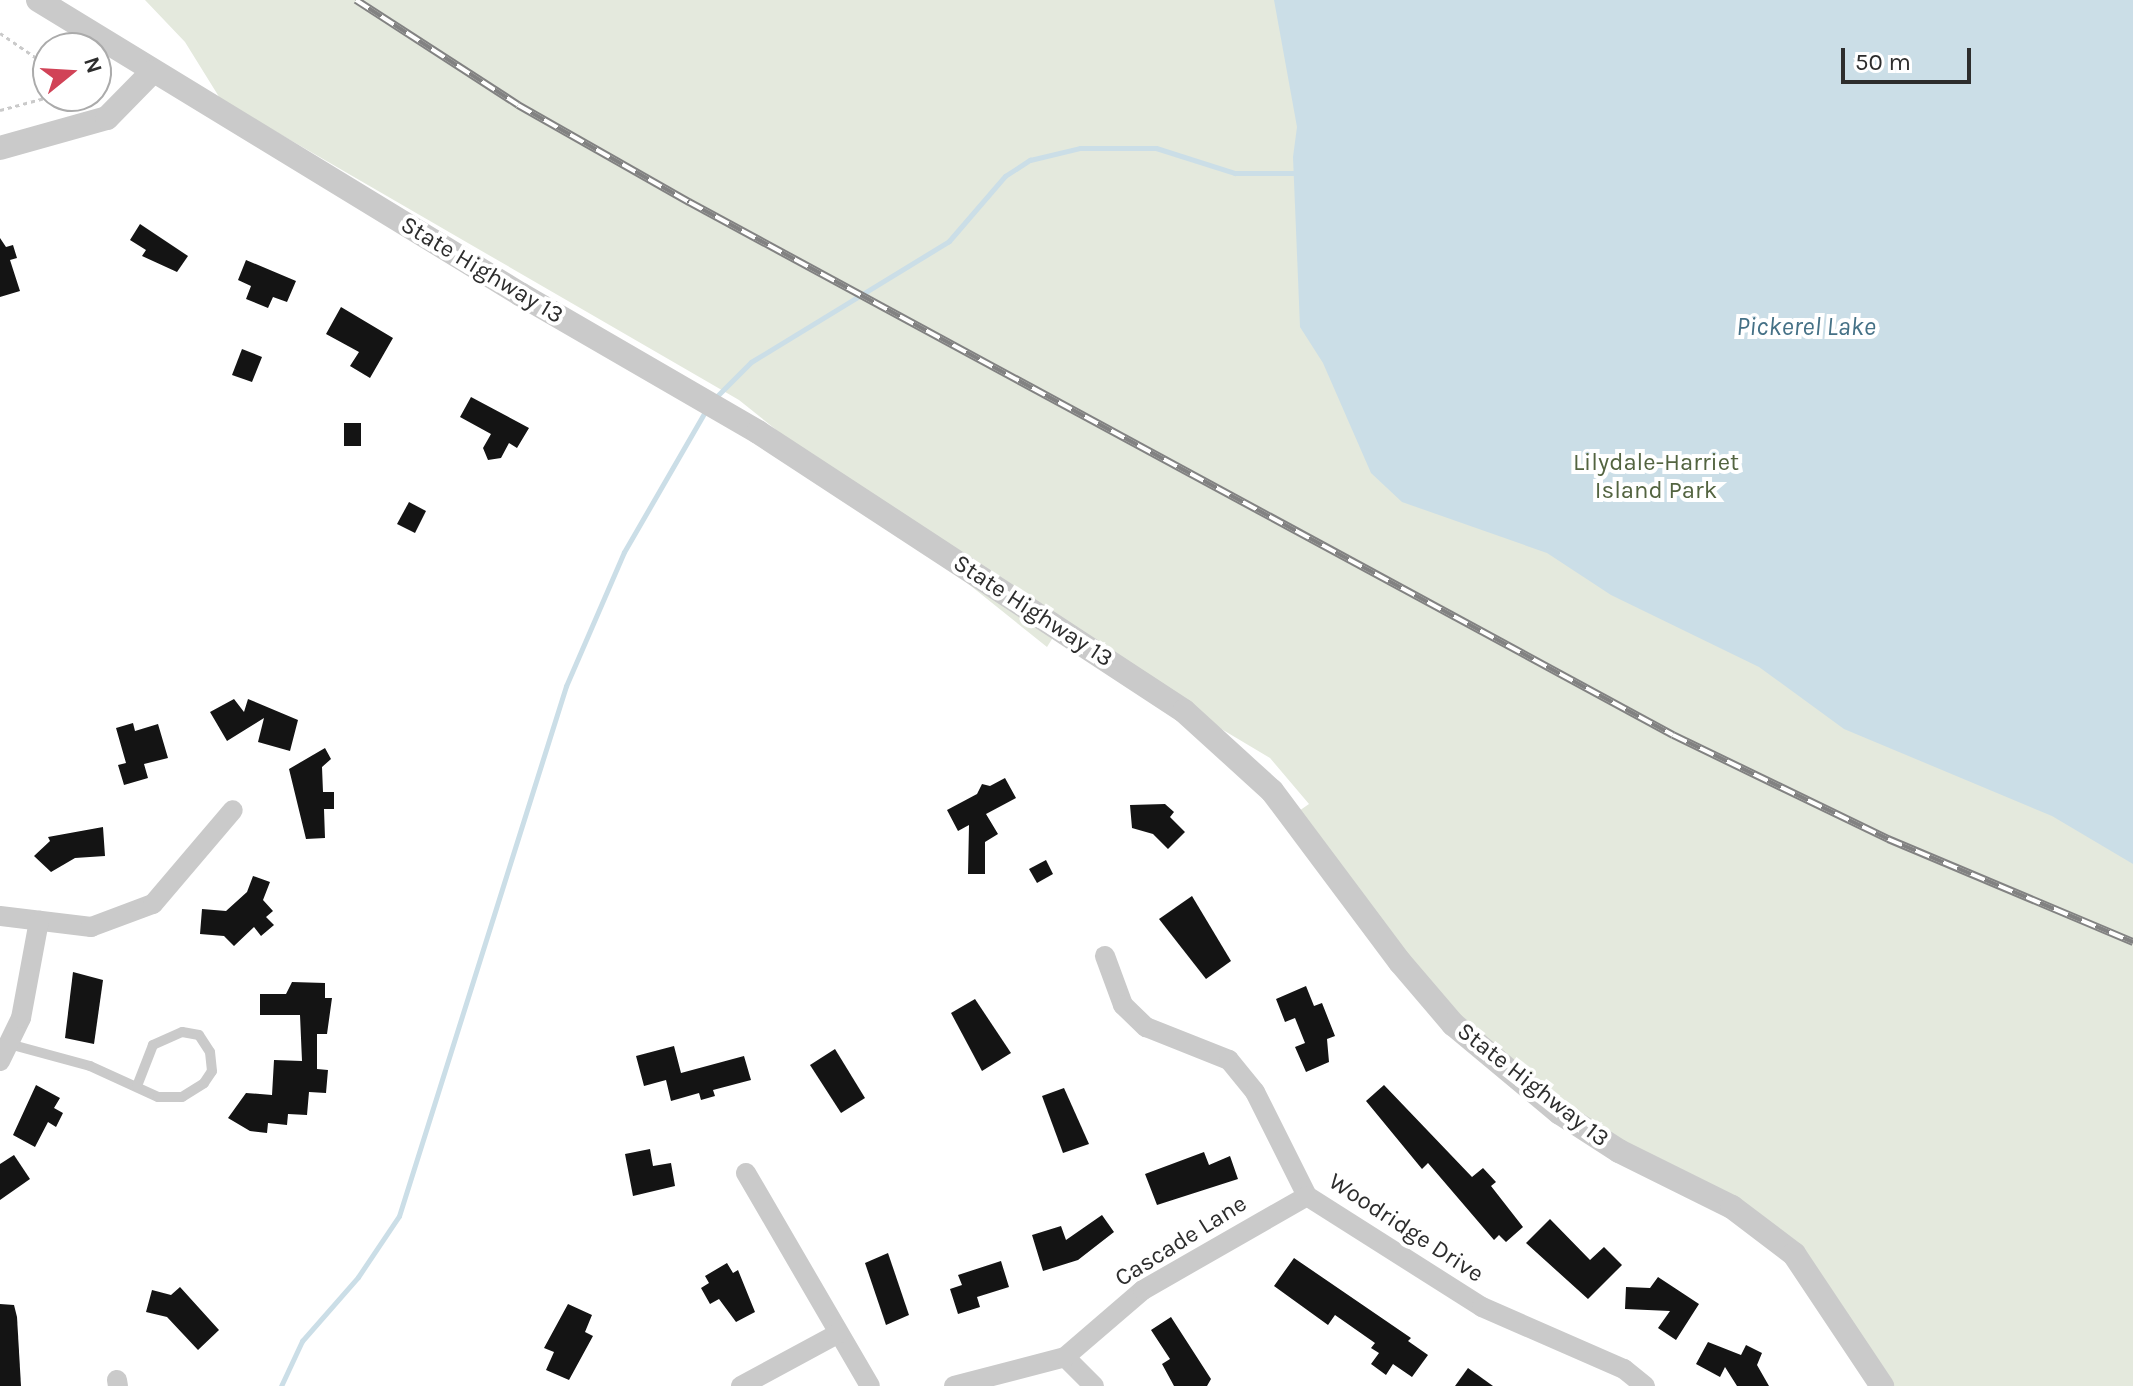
<!DOCTYPE html>
<style>
body{margin:0}
#map{position:relative;width:2133px;height:1386px;overflow:hidden;background:#fff;font-family:Karla,sans-serif}
div>[style]{position:absolute}
.green>*{inset:0;background:#e4e9dd}
.water>*{inset:0;background:#cbdee7}
.stream>*{height:5px;margin:-2.5px;padding:0 2.5px;transform-origin:2.5px;border-radius:2.5px;background:#cbdee7}
.building>*{inset:0;background:#141414}
.path>*{height:3px;margin-top:-1.5px;transform-origin:0;background:repeating-linear-gradient(90deg,#cacaca 0 4px,transparent 0 8px)}
.service>*{height:10px;margin:-5px;padding:0 5px;transform-origin:5px;border-radius:5px;background:#cacaca}
.minor>*{height:20px;margin:-10px;padding:0 10px;transform-origin:10px;border-radius:10px;background:#cacaca}
.tertiary>*{height:24px;margin:-12px;padding:0 12px;transform-origin:12px;border-radius:12px;background:#cacaca}
.rail>*{height:8px;margin-top:-4px;transform-origin:0;background:repeating-linear-gradient(90deg,#fff 0 15px,#828282 0 30px);box-sizing:border-box;border-block:2px solid #828282}
span{translate:-50% -50%;white-space:nowrap;text-align:center;line-height:1.15;-webkit-text-stroke:8px #fff;paint-order:stroke}
.street-label{font-size:24px;color:#2d2d2d}
.park-label{font-size:24px;color:#536440}
.water-label{font-size:26px;color:#457186;font-style:italic}
.north{position:absolute;left:32px;top:32px;width:80px;height:80px;box-sizing:border-box;background:#fff;border:2px solid #ababab;border-radius:50%;rotate:72deg;font-size:22px;font-weight:700;line-height:32px;text-align:center;color:#2d2d2d}
.north::after{content:'';display:block;margin:auto;width:28px;height:36px;background:#d14357;clip-path:polygon(50% 0,100% 100%,50% 72%,0 100%)}
.scale{position:absolute;left:1841px;top:48px;width:130px;height:36px;box-sizing:border-box;border:4px solid #2d2d2d;border-top:0;padding-left:10px;font-size:24px;line-height:28px;white-space:nowrap;color:#2d2d2d;-webkit-text-stroke:6px #fff;paint-order:stroke}
</style>
<div id="map">
<div class="green">
<div style="clip-path:polygon(145px 0,2133px 0,2133px 1386px,1891px 1386px,1783px 1234px,1544px 1102px,1408px 974px,1286px 820px,1309px 804px,1270px 758px,1057px 631px,1047px 647px,739px 400px,221px 100px,185px 42px)"></div>
</div>
<div class="water">
<div style="clip-path:polygon(1274px 0,2133px 0,2133px 864px,2052px 816px,1844px 729px,1759px 667px,1611px 595px,1547px 553px,1402px 502px,1371px 473px,1323px 363px,1300px 327px,1293px 157px,1297px 127px)"></div>
</div>
<div class="stream">
<div style="left:714px;top:399px;width:52px;rotate:-45deg"></div>
<div style="left:751px;top:362px;width:232px;rotate:-31.4deg"></div>
<div style="left:949px;top:241px;width:86px;rotate:-49.3deg"></div>
<div style="left:1005px;top:176px;width:30px;rotate:-33deg"></div>
<div style="left:1030px;top:160px;width:51px;rotate:-13.5deg"></div>
<div style="left:1080px;top:148px;width:76px"></div>
<div style="left:1156px;top:148px;width:83px;rotate:17.6deg"></div>
<div style="left:1235px;top:173px;width:59px"></div>
<div style="left:281px;top:1386px;width:50px;rotate:-65deg"></div>
<div style="left:302px;top:1341px;width:85px;rotate:-48.8deg"></div>
<div style="left:358px;top:1277px;width:73px;rotate:-56.1deg"></div>
<div style="left:399px;top:1216px;width:556px;rotate:-72.51deg"></div>
<div style="left:566px;top:686px;width:146px;rotate:-66.6deg"></div>
<div style="left:624px;top:552px;width:164px;rotate:-60deg"></div>
</div>
<div class="building">
<div style="clip-path:polygon(140px 224px,188px 256px,177px 272px,142px 256px,146px 250px,130px 240px)"></div>
<div style="clip-path:polygon(0 238px,6px 247px,13px 245px,17px 258px,10px 260px,20px 291px,0 297px)"></div>
<div style="clip-path:polygon(246px 260px,296px 281px,287px 302px,273px 297px,268px 308px,246px 299px,251px 286px,238px 280px)"></div>
<div style="clip-path:polygon(341px 307px,393px 338px,370px 378px,350px 366px,359px 352px,326px 334px)"></div>
<div style="clip-path:polygon(242px 349px,262px 357px,252px 382px,232px 375px)"></div>
<div style="clip-path:polygon(471px 397px,529px 428px,517px 448px,509px 443px,501px 458px,488px 460px,483px 448px,491px 434px,460px 417px)"></div>
<div style="clip-path:polygon(344px 423px,361px 423px,361px 446px,344px 446px)"></div>
<div style="clip-path:polygon(409px 502px,426px 511px,415px 533px,397px 524px)"></div>
<div style="clip-path:polygon(234px 699px,244px 712px,248px 699px,298px 720px,290px 751px,258px 742px,264px 718px,227px 741px,210px 712px)"></div>
<div style="clip-path:polygon(133px 723px,135px 731px,158px 724px,168px 758px,144px 764px,148px 778px,124px 785px,118px 765px,126px 763px,116px 728px)"></div>
<div style="clip-path:polygon(325px 748px,331px 759px,322px 767px,323px 792px,334px 792px,334px 809px,324px 809px,325px 838px,306px 839px,289px 769px)"></div>
<div style="clip-path:polygon(1005px 778px,1016px 798px,986px 814px,998px 834px,985px 842px,985px 874px,968px 874px,969px 825px,958px 831px,947px 810px,977px 794px,982px 784px,990px 786px)"></div>
<div style="clip-path:polygon(1165px 804px,1174px 812px,1170px 817px,1185px 832px,1168px 849px,1153px 834px,1132px 828px,1130px 805px)"></div>
<div style="clip-path:polygon(103px 827px,105px 856px,75px 858px,51px 872px,34px 856px,50px 841px,48px 837px)"></div>
<div style="clip-path:polygon(1046px 860px,1053px 874px,1037px 883px,1029px 869px)"></div>
<div style="clip-path:polygon(253px 876px,270px 882px,263px 900px,273px 911px,266px 917px,274px 925px,261px 936px,254px 927px,234px 946px,224px 936px,200px 934px,202px 909px,226px 911px,247px 892px)"></div>
<div style="clip-path:polygon(1192px 896px,1231px 961px,1206px 979px,1159px 919px)"></div>
<div style="clip-path:polygon(73px 972px,103px 980px,94px 1044px,65px 1038px)"></div>
<div style="clip-path:polygon(292px 982px,325px 983px,325px 998px,332px 998px,327px 1034px,317px 1034px,317px 1069px,328px 1070px,326px 1093px,309px 1092px,307px 1115px,288px 1114px,287px 1125px,268px 1123px,267px 1133px,250px 1131px,228px 1118px,246px 1093px,272px 1095px,274px 1060px,302px 1061px,300px 1015px,260px 1015px,260px 994px,286px 994px)"></div>
<div style="clip-path:polygon(1306px 986px,1314px 1006px,1322px 1003px,1335px 1036px,1327px 1039px,1329px 1062px,1306px 1072px,1295px 1047px,1305px 1043px,1295px 1018px,1285px 1022px,1276px 999px)"></div>
<div style="clip-path:polygon(975px 999px,1011px 1053px,982px 1071px,951px 1013px)"></div>
<div style="clip-path:polygon(674px 1046px,681px 1073px,744px 1056px,751px 1080px,713px 1090px,715px 1096px,701px 1100px,699px 1093px,671px 1101px,666px 1080px,644px 1086px,636px 1056px)"></div>
<div style="clip-path:polygon(835px 1049px,865px 1098px,841px 1113px,810px 1065px)"></div>
<div style="clip-path:polygon(36px 1085px,60px 1098px,54px 1108px,63px 1113px,56px 1127px,48px 1122px,35px 1147px,13px 1135px)"></div>
<div style="clip-path:polygon(1384px 1085px,1472px 1177px,1483px 1168px,1496px 1182px,1491px 1186px,1523px 1227px,1506px 1242px,1499px 1235px,1494px 1240px,1428px 1163px,1422px 1169px,1366px 1101px)"></div>
<div style="clip-path:polygon(1064px 1088px,1089px 1144px,1063px 1153px,1042px 1096px)"></div>
<div style="clip-path:polygon(650px 1149px,653px 1166px,671px 1163px,675px 1186px,633px 1196px,625px 1154px)"></div>
<div style="clip-path:polygon(1204px 1152px,1209px 1165px,1230px 1156px,1238px 1179px,1157px 1205px,1145px 1174px)"></div>
<div style="clip-path:polygon(14px 1155px,30px 1179px,0 1200px,0 1164px)"></div>
<div style="clip-path:polygon(1102px 1215px,1114px 1232px,1078px 1260px,1043px 1271px,1032px 1235px,1061px 1226px,1066px 1240px)"></div>
<div style="clip-path:polygon(1550px 1219px,1590px 1260px,1604px 1247px,1622px 1265px,1588px 1299px,1526px 1243px)"></div>
<div style="clip-path:polygon(888px 1253px,909px 1315px,886px 1325px,865px 1263px)"></div>
<div style="clip-path:polygon(1294px 1258px,1411px 1338px,1408px 1341px,1428px 1355px,1412px 1377px,1393px 1364px,1386px 1375px,1371px 1364px,1379px 1353px,1371px 1348px,1375px 1343px,1335px 1315px,1328px 1325px,1274px 1286px)"></div>
<div style="clip-path:polygon(1001px 1261px,1009px 1287px,977px 1297px,980px 1307px,958px 1314px,950px 1289px,962px 1285px,958px 1275px)"></div>
<div style="clip-path:polygon(727px 1263px,733px 1273px,738px 1270px,755px 1312px,736px 1322px,719px 1299px,710px 1304px,701px 1288px,709px 1283px,705px 1276px)"></div>
<div style="clip-path:polygon(1658px 1277px,1699px 1304px,1676px 1340px,1658px 1328px,1670px 1311px,1625px 1309px,1626px 1287px,1650px 1288px)"></div>
<div style="clip-path:polygon(180px 1287px,219px 1330px,198px 1350px,167px 1317px,146px 1312px,152px 1290px,171px 1295px)"></div>
<div style="clip-path:polygon(0 1304px,14px 1305px,17px 1317px,21px 1386px,0 1386px)"></div>
<div style="clip-path:polygon(568px 1304px,592px 1315px,585px 1332px,593px 1336px,569px 1380px,546px 1370px,554px 1352px,544px 1348px)"></div>
<div style="clip-path:polygon(1171px 1317px,1211px 1379px,1207px 1386px,1174px 1386px,1162px 1364px,1170px 1359px,1151px 1330px)"></div>
<div style="clip-path:polygon(1708px 1342px,1741px 1355px,1746px 1345px,1762px 1353px,1757px 1365px,1769px 1386px,1737px 1386px,1725px 1367px,1720px 1377px,1696px 1364px)"></div>
<div style="clip-path:polygon(1468px 1368px,1493px 1386px,1455px 1386px)"></div>
</div>
<div class="path">
<div style="left:0;top:33px;width:58px;rotate:34.5deg"></div>
<div style="left:0;top:110px;width:54px;rotate:-15.1deg"></div>
</div>
<div class="service">
<div style="left:9px;top:1044px;width:84px;rotate:15.2deg"></div>
<div style="left:90px;top:1066px;width:75px;rotate:24.5deg"></div>
<div style="left:158px;top:1097px;width:24px"></div>
<div style="left:182px;top:1097px;width:26px;rotate:-32deg"></div>
<div style="left:204px;top:1083px;width:14px;rotate:-56deg"></div>
<div style="left:212px;top:1071px;width:19px;rotate:-96deg"></div>
<div style="left:210px;top:1052px;width:20px;rotate:-123deg"></div>
<div style="left:199px;top:1035px;width:17px;rotate:-170deg"></div>
<div style="left:182px;top:1032px;width:32px;rotate:156deg"></div>
<div style="left:153px;top:1045px;width:44px;rotate:111.3deg"></div>
</div>
<div class="minor">
<div style="left:0;top:916px;width:92px;rotate:6.9deg"></div>
<div style="left:91px;top:927px;width:66px;rotate:-20.4deg"></div>
<div style="left:153px;top:904px;width:123px;rotate:-49.6deg"></div>
<div style="left:1105px;top:956px;width:52px;rotate:69.8deg"></div>
<div style="left:1123px;top:1005px;width:32px;rotate:44deg"></div>
<div style="left:1146px;top:1027px;width:89px;rotate:21.7deg"></div>
<div style="left:1229px;top:1060px;width:41px;rotate:50.9deg"></div>
<div style="left:1255px;top:1092px;width:116px;rotate:63.4deg"></div>
<div style="left:1307px;top:1196px;width:207px;rotate:32.4deg"></div>
<div style="left:1482px;top:1307px;width:155px;rotate:23.6deg"></div>
<div style="left:1624px;top:1369px;width:27px;rotate:39deg"></div>
<div style="left:0;top:1061px;width:48px;rotate:-64deg"></div>
<div style="left:21px;top:1018px;width:99px;rotate:-79.5deg"></div>
<div style="left:746px;top:1173px;width:246px;rotate:59.8deg"></div>
<div style="left:1065px;top:1357px;width:41px;rotate:45deg"></div>
<div style="left:117px;top:1380px;width:6px;rotate:81deg"></div>
<div style="left:741px;top:1386px;width:111px;rotate:-28.4deg"></div>
<div style="left:954px;top:1386px;width:115px;rotate:-14.6deg"></div>
<div style="left:1065px;top:1357px;width:103px;rotate:-40.7deg"></div>
<div style="left:1143px;top:1290px;width:189px;rotate:-29.8deg"></div>
</div>
<div class="tertiary">
<div style="left:38px;top:0;width:565px;rotate:31.38deg"></div>
<div style="left:520px;top:294px;width:275px;rotate:30.1deg"></div>
<div style="left:758px;top:432px;width:509px;rotate:33.22deg"></div>
<div style="left:1184px;top:711px;width:119px;rotate:42.3deg"></div>
<div style="left:1272px;top:791px;width:214px;rotate:53.2deg"></div>
<div style="left:1400px;top:962px;width:82px;rotate:49.5deg"></div>
<div style="left:1453px;top:1024px;width:139px;rotate:39.8deg"></div>
<div style="left:1560px;top:1113px;width:70px;rotate:32.8deg"></div>
<div style="left:1619px;top:1151px;width:126px;rotate:26.4deg"></div>
<div style="left:1732px;top:1207px;width:78px;rotate:37.2deg"></div>
<div style="left:1794px;top:1254px;width:159px;rotate:56.3deg"></div>
<div style="left:0;top:148px;width:111px;rotate:-15.7deg"></div>
<div style="left:107px;top:118px;width:64px;rotate:-45.6deg"></div>
</div>
<div class="rail">
<div style="left:356px;top:0;width:193px;rotate:32.9deg"></div>
<div style="left:518px;top:105px;width:197px;rotate:29.6deg"></div>
<div style="left:689px;top:202px;width:1119px;rotate:28.44deg"></div>
<div style="left:1673px;top:735px;width:239px;rotate:25.8deg"></div>
<div style="left:1888px;top:839px;width:266px;rotate:22.8deg"></div>
</div>
<div class="street-label">
<span style="left:482px;top:270px;rotate:31deg">State Highway 13</span>
<span style="left:1033px;top:611px;rotate:33deg">State Highway 13</span>
<span style="left:1533px;top:1085px;rotate:38deg">State Highway 13</span>
<span style="left:1406px;top:1228px;rotate:33deg">Woodridge Drive</span>
<span style="left:1181px;top:1241px;rotate:-32deg">Cascade Lane</span>
</div>
<div class="park-label">
<span style="left:1656px;top:477px">Lilydale-Harriet<br>Island Park</span>
</div>
<div class="water-label">
<span style="left:1806px;top:327px">Pickerel Lake</span>
</div>
<div class="north">N</div>
<div class="scale">50 m</div>
</div>
